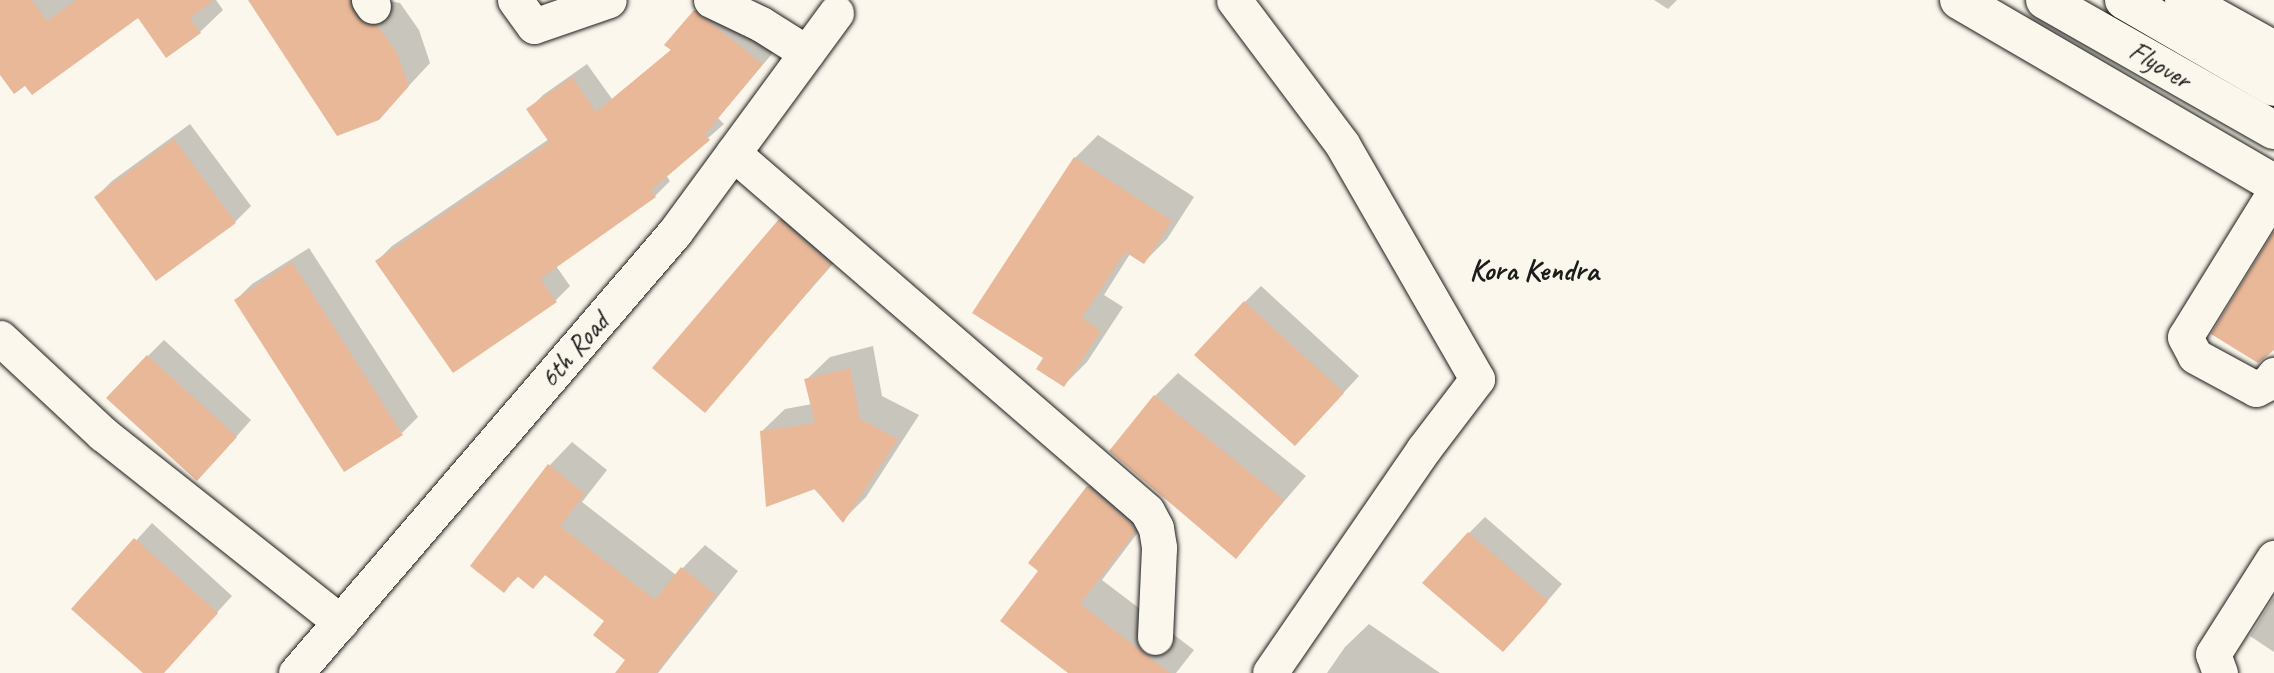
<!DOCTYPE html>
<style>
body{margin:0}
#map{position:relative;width:2274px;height:673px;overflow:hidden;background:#fbf7ec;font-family:Caveat,sans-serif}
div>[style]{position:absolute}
.shadow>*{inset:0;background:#0003}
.building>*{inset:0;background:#e9b899}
.roads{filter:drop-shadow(0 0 2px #1c1c1c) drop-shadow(0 0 2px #1c1c1c)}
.street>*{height:35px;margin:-17.5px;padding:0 17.5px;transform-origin:17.5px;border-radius:17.5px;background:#fbf7ec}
.secondary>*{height:38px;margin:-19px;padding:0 19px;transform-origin:19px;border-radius:19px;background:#fbf7ec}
span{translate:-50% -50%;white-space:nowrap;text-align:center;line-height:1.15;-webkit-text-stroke:6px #fbf7ec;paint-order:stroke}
.street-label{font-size:28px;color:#1c1c1c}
.neighbourhood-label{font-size:30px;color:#1c1c1c;font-weight:700}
</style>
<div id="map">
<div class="shadow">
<div style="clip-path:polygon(0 0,216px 0,223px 10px,200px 32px,166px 56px,138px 16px,26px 83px,0 72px)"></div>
<div style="clip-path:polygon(250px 0,384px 0,400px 3px,419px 30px,430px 63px,378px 119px)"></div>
<div style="clip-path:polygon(706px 0,776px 49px,718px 118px,724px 124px,666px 175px,670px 181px,655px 196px,556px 266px,570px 286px,555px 301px,377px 261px,392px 246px,549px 139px,528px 110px,543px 95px,587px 64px,612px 99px,672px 49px,695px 11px)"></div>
<div style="clip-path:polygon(1654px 0,1677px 0,1668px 9px)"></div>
<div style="clip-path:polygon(190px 124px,251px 206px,235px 222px,96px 197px,112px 181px)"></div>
<div style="clip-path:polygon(1098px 135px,1194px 197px,1167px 239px,1144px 262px,1130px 254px,1104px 295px,1123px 307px,1087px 362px,1064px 385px,1045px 358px,1075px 158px)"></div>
<div style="clip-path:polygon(803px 197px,853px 241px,705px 410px,780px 220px)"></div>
<div style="clip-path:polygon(309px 248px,418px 417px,402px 433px,236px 300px,252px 284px)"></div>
<div style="clip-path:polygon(1261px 286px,1359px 376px,1311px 428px,1245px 302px)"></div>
<div style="clip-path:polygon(164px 340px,251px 420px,213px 463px,148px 356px)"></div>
<div style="clip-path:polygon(873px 346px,882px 396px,919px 415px,866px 497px,843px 520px,761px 432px,785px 409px,812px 404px,806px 380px,830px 357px)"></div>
<div style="clip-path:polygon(1178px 373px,1306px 476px,1236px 557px,1155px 396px)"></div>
<div style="clip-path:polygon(572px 442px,607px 470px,582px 502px,676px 575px,705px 545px,738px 571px,658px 673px,617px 673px,627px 659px,606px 621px,546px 574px,533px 587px,519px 576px,504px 590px,549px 466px)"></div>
<div style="clip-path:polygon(1111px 464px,1157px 507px,1102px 580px,1194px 650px,1176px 673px,1071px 673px,1041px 570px,1030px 563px,1088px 487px)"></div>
<div style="clip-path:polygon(1485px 517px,1562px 584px,1519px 634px,1469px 533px)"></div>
<div style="clip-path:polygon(152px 523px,232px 596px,162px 673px,146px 673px,74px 609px)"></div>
<div style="clip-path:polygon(2274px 597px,2274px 652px,2250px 636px)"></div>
<div style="clip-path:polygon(1369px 624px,1440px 673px,1327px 673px,1345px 647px)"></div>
</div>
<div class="building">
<div style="clip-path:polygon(0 0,32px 0,47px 21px,76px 0,214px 0,190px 18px,201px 33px,166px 58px,138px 18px,32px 95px,25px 86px,14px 94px,0 75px)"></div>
<div style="clip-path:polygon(248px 0,349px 0,357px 18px,365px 24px,377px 25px,397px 53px,409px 86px,379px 120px,337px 136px)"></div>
<div style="clip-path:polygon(694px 10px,763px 64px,705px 134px,710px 140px,651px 190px,656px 197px,540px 279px,557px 302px,453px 373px,375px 261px,549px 142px,526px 109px,572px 77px,596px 112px,671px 50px,664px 45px)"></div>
<div style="clip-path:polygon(174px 139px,236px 223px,156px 281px,94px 197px)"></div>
<div style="clip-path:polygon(1074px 157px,1172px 221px,1144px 264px,1125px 252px,1082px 318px,1101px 331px,1064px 387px,1036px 369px,1043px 358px,972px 313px)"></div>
<div style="clip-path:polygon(779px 219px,831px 265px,705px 413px,652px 368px)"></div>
<div style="clip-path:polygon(2274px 231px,2274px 350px,2258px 363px,2211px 334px)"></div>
<div style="clip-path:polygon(292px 262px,403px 435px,344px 472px,234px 300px)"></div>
<div style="clip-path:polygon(1244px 301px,1344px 393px,1295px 446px,1194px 355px)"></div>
<div style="clip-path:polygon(147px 355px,237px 437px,197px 481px,106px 398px)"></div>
<div style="clip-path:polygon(850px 368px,860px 419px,898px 439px,843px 523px,815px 489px,766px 507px,760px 431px,815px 423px,804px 379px)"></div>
<div style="clip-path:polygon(1154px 395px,1284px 500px,1236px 559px,1109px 451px)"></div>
<div style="clip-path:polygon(548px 464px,585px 494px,560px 526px,655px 600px,681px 567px,716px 595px,656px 673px,615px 673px,625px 660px,593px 635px,604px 621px,545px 575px,533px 589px,517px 576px,504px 593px,470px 566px)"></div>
<div style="clip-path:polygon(1087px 486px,1131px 524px,1135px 532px,1080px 604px,1170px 673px,1068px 673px,1000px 621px,1038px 571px,1028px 563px)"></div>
<div style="clip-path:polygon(1468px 532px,1548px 601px,1503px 652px,1422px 583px)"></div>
<div style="clip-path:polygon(134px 538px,218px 613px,164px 673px,143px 673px,71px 609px)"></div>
</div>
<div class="roads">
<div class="street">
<div style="left:369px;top:0;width:7px;rotate:56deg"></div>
<div style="left:515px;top:0;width:32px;rotate:54deg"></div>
<div style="left:534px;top:26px;width:79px;rotate:-19.1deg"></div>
<div style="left:711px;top:0;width:55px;rotate:25.6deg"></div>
<div style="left:761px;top:24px;width:54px;rotate:32.2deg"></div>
<div style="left:1234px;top:0;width:180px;rotate:53.1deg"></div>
<div style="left:1342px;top:144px;width:271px;rotate:60.1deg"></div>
<div style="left:1477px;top:379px;width:89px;rotate:127.3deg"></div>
<div style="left:1423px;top:450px;width:270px;rotate:124.5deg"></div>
<div style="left:733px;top:153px;width:547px;rotate:40.85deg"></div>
<div style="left:1147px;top:511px;width:19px;rotate:62deg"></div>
<div style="left:1156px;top:528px;width:20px;rotate:81deg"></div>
<div style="left:1159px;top:548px;width:89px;rotate:92.6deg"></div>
<div style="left:2274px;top:193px;width:169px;rotate:121.7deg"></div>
<div style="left:2185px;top:337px;width:21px;rotate:62deg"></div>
<div style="left:2195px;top:356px;width:69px;rotate:28.4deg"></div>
<div style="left:2256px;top:389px;width:15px;rotate:-28deg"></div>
<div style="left:2269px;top:382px;width:9px;rotate:-54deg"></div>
<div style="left:0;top:338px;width:141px;rotate:43deg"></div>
<div style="left:103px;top:434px;width:303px;rotate:38.4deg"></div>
<div style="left:296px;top:673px;width:581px;rotate:-49.32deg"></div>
<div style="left:675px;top:232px;width:272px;rotate:-53.7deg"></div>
<div style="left:2220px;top:673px;width:20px;rotate:-110deg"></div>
<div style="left:2213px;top:654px;width:114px;rotate:-57.6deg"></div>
</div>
<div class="secondary">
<div style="left:1959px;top:0;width:364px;rotate:30.2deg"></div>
<div style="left:2045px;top:0;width:263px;rotate:29.6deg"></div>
<div style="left:2124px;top:0;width:173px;rotate:30.1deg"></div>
<div style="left:2184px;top:0;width:103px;rotate:29.1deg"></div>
</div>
</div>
<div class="street-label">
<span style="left:2160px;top:65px;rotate:30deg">Flyover</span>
<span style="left:574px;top:350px;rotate:-49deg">6th Road</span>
</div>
<div class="neighbourhood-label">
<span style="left:1534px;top:270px">Kora Kendra</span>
</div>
</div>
